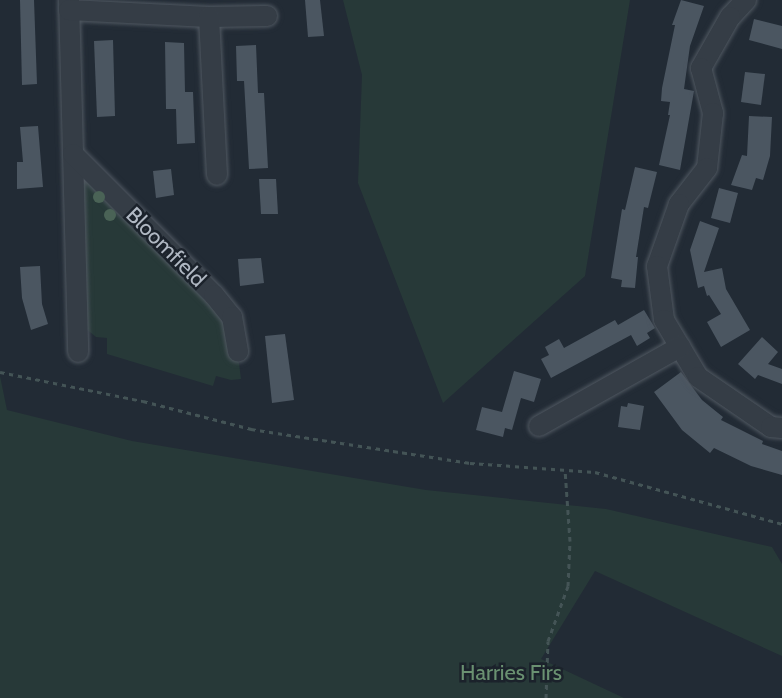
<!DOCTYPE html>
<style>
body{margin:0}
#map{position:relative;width:782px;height:698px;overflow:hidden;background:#222b35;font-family:Cabin,sans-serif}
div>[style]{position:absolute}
.green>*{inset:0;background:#273938}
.building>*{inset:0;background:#4b5661}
.path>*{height:3px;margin-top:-1.5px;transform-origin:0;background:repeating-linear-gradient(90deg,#445456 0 4.5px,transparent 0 9px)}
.roads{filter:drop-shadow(0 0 2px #505861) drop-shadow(0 0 2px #505861)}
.street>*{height:20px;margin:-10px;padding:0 10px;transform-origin:10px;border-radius:10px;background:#353d46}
.trees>*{width:12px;height:12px;margin:-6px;border-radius:50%;background:#4a6356}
span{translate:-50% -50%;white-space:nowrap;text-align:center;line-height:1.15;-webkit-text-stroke:5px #1b222b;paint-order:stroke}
.street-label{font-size:22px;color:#b0b8c3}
.park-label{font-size:22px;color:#6a9171}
</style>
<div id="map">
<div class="green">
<div style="clip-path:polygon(343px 0,630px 0,585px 276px,443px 403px,358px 183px,362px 75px)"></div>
<div style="clip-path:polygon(82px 180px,85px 180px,212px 301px,228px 332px,232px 350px,239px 363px,241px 379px,231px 380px,216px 376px,213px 386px,107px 354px,107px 338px,96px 337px,85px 328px)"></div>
<div style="clip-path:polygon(0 376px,7px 410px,132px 441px,426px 490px,606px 509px,772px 547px,782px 564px,782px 656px,595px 571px,541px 659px,624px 698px,0 698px)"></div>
</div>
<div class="building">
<div style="clip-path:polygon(20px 0,34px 0,37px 84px,22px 85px)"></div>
<div style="clip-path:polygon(305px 0,320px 0,324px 36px,308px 37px)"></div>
<div style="clip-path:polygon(681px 0,704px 6px,690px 46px,684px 89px,694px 91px,680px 170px,659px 165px,670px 115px,668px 115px,670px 102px,661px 101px,662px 88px,675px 25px,672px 25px)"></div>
<div style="clip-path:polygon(754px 19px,782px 26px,782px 49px,749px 40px)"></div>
<div style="clip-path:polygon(113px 40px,115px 116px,97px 117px,94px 41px)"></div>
<div style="clip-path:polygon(165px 42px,184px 43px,185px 92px,193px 92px,195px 143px,177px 144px,176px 109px,166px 109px)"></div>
<div style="clip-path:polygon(256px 45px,258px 93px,264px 93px,268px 168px,249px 169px,244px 81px,237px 81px,236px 46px)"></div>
<div style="clip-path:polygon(745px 72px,765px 74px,761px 105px,741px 102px)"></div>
<div style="clip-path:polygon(749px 116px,772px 117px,770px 156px,763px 180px,756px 178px,752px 190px,731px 185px,742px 155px,747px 156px)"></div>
<div style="clip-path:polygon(38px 126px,43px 187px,17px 189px,17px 162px,23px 162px,20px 127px)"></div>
<div style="clip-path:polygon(635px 167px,657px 172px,648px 208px,644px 207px,636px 257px,638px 257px,635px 288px,621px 287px,622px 280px,611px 278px,622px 209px,625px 210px)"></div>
<div style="clip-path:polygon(171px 169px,174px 195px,156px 198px,153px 171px)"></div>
<div style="clip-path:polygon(259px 179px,276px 179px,278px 214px,261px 214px)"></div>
<div style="clip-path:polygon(719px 188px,738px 193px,730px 223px,711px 218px)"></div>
<div style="clip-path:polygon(700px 221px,719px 228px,704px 272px,722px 268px,726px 289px,750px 330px,721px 347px,707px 322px,721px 314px,709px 295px,707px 296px,704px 286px,698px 288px,690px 250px)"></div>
<div style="clip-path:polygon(261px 258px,264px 283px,240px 286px,238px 259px)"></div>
<div style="clip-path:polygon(40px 266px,42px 304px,48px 324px,31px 330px,22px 298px,20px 267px)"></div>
<div style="clip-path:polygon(644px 310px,655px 328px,647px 333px,650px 338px,637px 346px,631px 335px,551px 378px,541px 359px,549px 355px,545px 347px,559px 339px,564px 348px,615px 320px,618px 325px)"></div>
<div style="clip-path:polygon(285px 334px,294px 400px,272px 403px,265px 336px)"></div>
<div style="clip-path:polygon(762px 337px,778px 352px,768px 364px,782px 369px,782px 384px,758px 375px,755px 379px,738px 364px)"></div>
<div style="clip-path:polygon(514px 371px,541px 379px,534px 402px,521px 398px,512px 430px,505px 428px,503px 437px,476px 430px,482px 407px,502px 412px)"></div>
<div style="clip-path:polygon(681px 372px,702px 400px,723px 417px,721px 420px,763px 441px,762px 444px,782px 451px,782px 475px,751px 466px,714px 448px,710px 453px,682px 430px,654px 392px)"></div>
<div style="clip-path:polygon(628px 403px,644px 406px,640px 430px,618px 427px,621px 406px,627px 407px)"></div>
</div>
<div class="path">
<div style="left:0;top:372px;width:146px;rotate:11.5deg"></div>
<div style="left:143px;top:401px;width:112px;rotate:14.5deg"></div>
<div style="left:251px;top:429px;width:222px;rotate:8.8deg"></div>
<div style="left:470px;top:463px;width:125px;rotate:4.1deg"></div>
<div style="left:595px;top:472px;width:194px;rotate:15.5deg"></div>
<div style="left:546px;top:698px;width:57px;rotate:-88deg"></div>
<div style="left:548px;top:641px;width:59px;rotate:-70deg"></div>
<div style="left:568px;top:586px;width:45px;rotate:-87.5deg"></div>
<div style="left:570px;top:541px;width:71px;rotate:-94deg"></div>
</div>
<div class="roads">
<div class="street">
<div style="left:69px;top:0;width:352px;rotate:88.5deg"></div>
<div style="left:746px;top:0;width:23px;rotate:133deg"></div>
<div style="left:730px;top:17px;width:59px;rotate:119.6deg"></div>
<div style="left:701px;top:68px;width:47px;rotate:75.1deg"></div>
<div style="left:713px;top:113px;width:55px;rotate:96.2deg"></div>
<div style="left:707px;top:168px;width:46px;rotate:127.9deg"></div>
<div style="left:679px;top:204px;width:66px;rotate:109.5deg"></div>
<div style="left:657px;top:266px;width:54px;rotate:82.6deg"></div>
<div style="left:664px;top:320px;width:66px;rotate:59.2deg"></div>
<div style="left:698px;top:377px;width:88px;rotate:34.4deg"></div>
<div style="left:771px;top:427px;width:11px;rotate:5deg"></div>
<div style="left:69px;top:10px;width:140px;rotate:2.9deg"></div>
<div style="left:209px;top:17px;width:58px;rotate:-1deg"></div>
<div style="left:209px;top:17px;width:158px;rotate:87.1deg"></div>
<div style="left:73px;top:154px;width:199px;rotate:45deg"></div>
<div style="left:214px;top:295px;width:28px;rotate:51deg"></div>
<div style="left:232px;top:317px;width:35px;rotate:80deg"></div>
<div style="left:539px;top:426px;width:162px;rotate:-29.3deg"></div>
</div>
</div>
<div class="trees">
<div style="left:99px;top:197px"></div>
<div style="left:110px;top:215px"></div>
</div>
<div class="street-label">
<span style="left:166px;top:247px;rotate:45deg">Bloomfield</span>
</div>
<div class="park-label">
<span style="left:511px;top:673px">Harries Firs</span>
</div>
</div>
